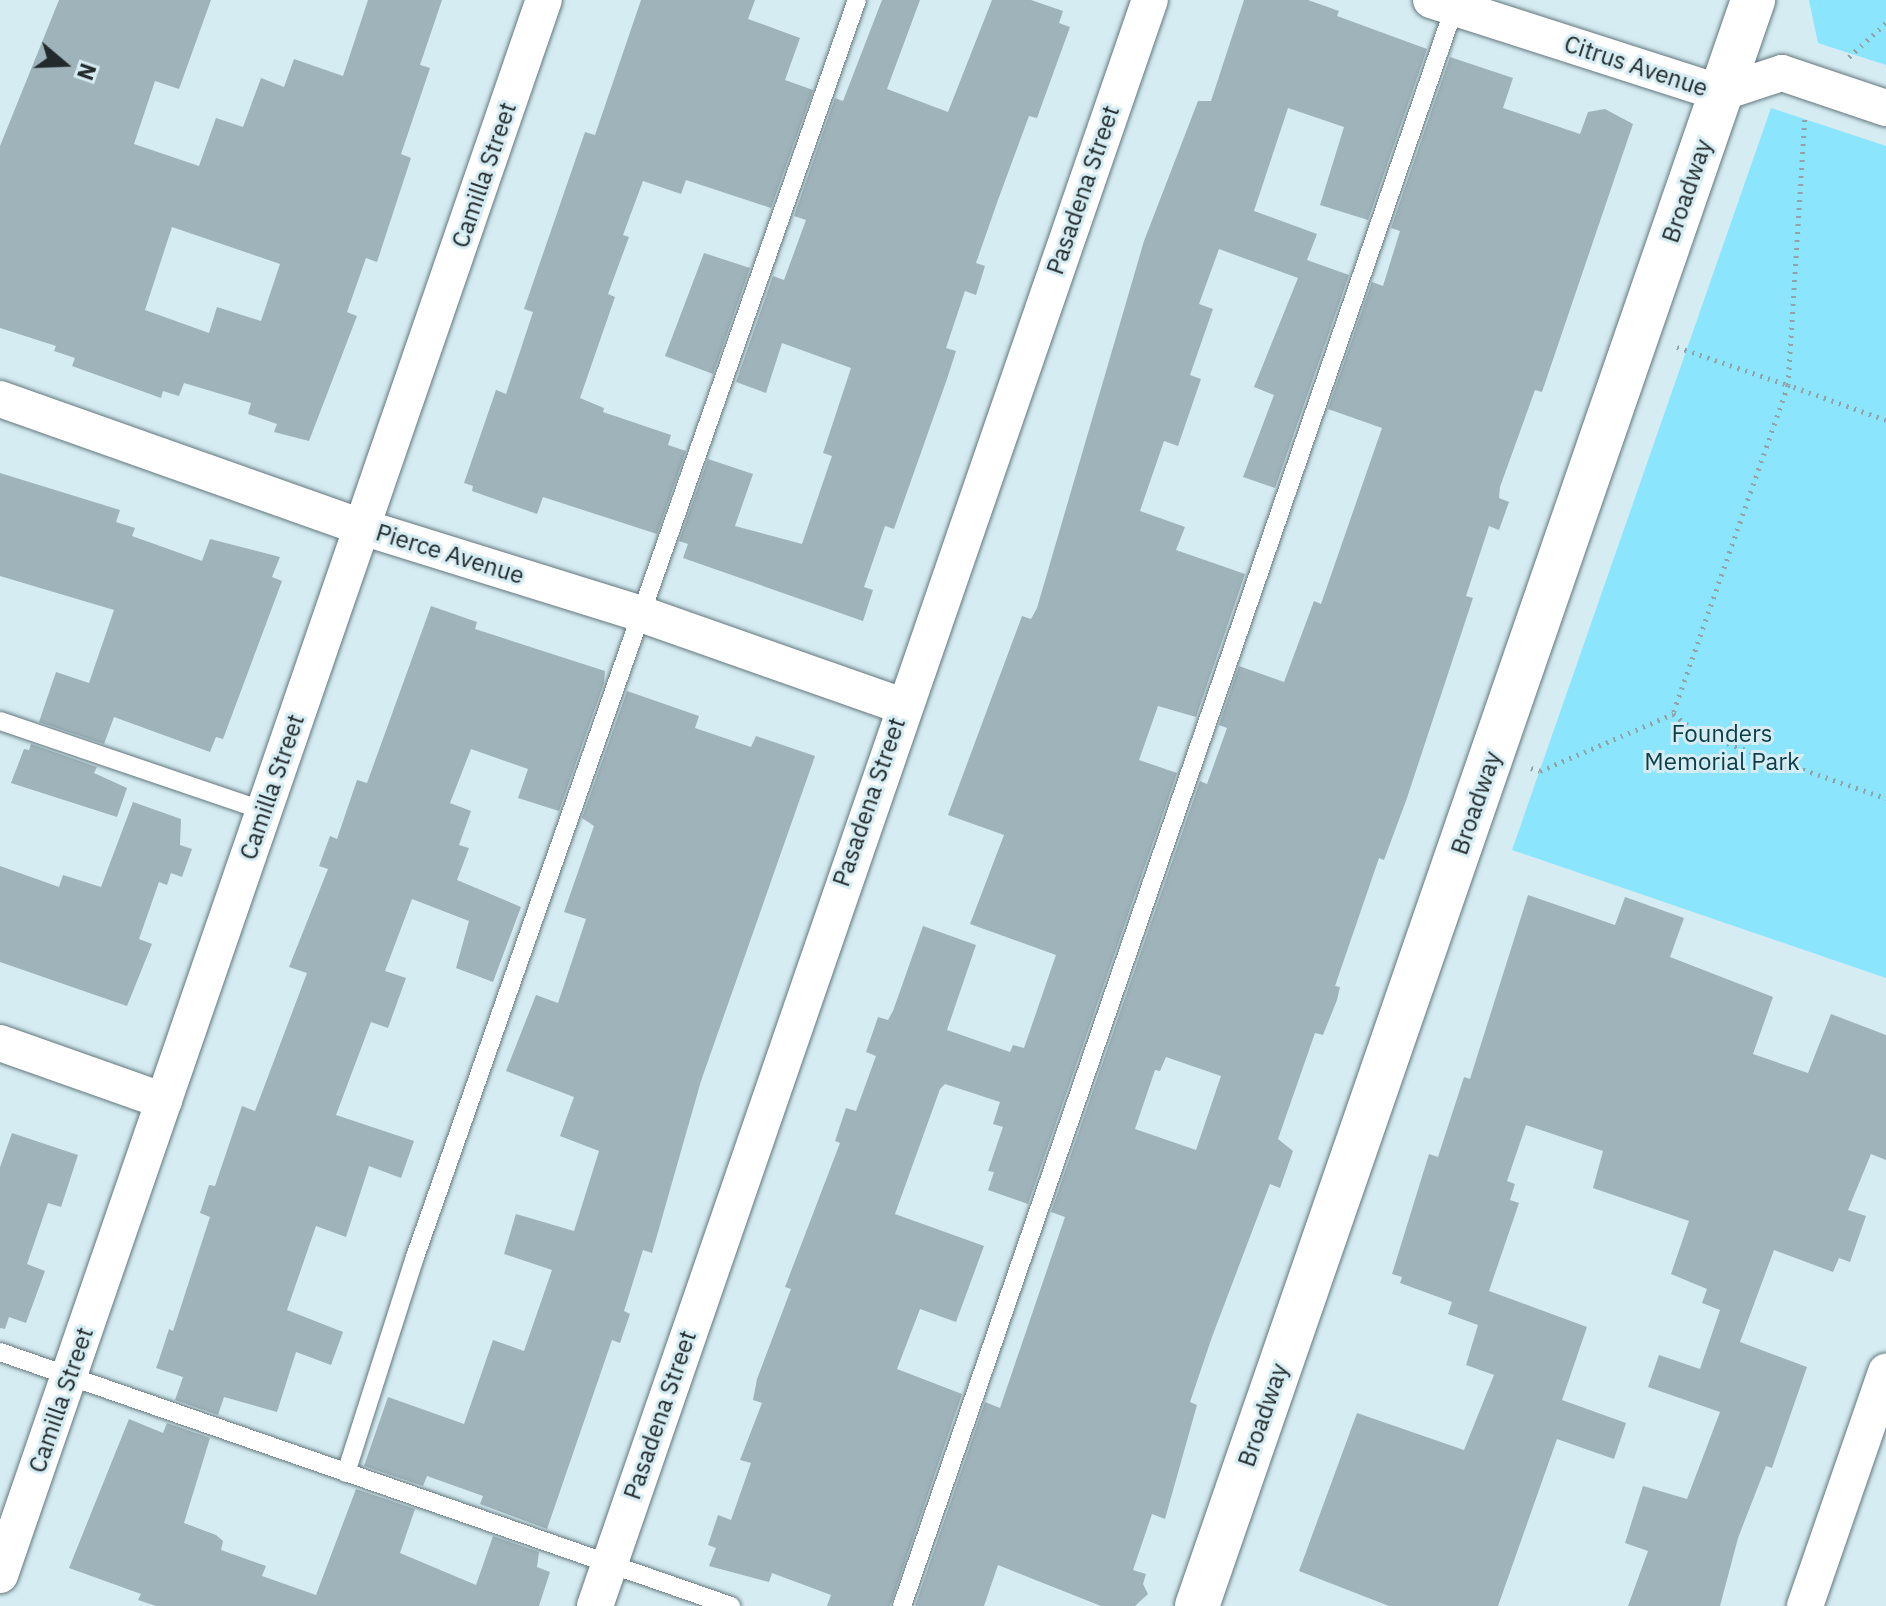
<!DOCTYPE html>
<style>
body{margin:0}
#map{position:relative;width:1886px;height:1606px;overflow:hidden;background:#d5ecf2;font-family:"IBM Plex Sans",sans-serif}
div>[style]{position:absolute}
.green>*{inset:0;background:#8be5fd}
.building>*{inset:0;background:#9fb4ba}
.path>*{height:5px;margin-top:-2.5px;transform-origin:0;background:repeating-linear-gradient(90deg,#92a3a7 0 2px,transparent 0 8px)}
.roads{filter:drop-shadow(0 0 2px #63777d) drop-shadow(0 0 2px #63777d)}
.service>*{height:18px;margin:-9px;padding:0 9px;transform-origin:9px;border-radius:9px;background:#fff}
.minor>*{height:36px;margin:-18px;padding:0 18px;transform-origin:18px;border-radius:18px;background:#fff}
.tertiary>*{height:44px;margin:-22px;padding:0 22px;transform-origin:22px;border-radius:22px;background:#fff}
span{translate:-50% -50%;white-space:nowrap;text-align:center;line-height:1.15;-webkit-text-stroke:6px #d5ecf2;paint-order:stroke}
.street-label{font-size:24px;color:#222a2c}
.park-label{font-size:24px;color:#0b3e49}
.north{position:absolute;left:24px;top:24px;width:80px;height:80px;-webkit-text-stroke:6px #d5ecf2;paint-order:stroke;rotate:109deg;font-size:22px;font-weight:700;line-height:32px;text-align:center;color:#222a2c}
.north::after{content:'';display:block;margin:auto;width:28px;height:36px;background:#222a2c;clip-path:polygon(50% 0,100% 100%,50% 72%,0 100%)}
</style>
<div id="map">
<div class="green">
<div style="clip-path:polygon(1809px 0,1886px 0,1886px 65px,1818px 43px)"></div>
<div style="clip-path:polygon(1771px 108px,1886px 146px,1886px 978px,1512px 850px)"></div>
</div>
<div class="building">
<div style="clip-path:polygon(evenodd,59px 0,211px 0,179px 89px,155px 81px,134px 144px,199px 166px,216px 118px,243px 127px,261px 78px,284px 87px,294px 59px,343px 76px,368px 0,442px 0,420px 65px,430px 68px,401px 154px,411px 158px,377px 262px,366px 258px,347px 312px,357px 316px,309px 441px,274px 432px,277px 424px,248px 414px,251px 403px,184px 383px,179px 396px,163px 391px,161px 398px,72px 366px,75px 358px,54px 351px,56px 346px,0 328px,0 146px,59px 0,172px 227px,280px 264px,261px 321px,217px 307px,209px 333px,145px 310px,172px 227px)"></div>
<div style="clip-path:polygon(641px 0,755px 0,748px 19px,800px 38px,785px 80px,813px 90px,771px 208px,686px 180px,681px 194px,643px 181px,623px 235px,629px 237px,608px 294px,615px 297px,580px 398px,604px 408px,603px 412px,671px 435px,668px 445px,686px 451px,657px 534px,543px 497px,537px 514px,472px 491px,473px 486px,464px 483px,496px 390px,506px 394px,533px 312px,524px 309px,585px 132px,595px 135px)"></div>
<div style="clip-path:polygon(882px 0,920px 0,887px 89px,948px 112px,992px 0,1031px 0,1063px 11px,1059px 23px,1070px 27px,1037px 118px,1029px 116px,998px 200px,976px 263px,985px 266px,976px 295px,965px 291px,946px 348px,956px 351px,947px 379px,894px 529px,885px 526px,864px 587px,873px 590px,863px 621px,683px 558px,688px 544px,679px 541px,708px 459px,753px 474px,735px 526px,802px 544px,832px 456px,823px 453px,851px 368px,782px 343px,766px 393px,736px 382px,773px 276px,784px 280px,806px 220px,794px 216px,835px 98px,843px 101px)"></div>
<div style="clip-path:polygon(1244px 0,1308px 0,1339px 11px,1337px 16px,1427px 49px,1368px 220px,1320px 205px,1344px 127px,1288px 108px,1254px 211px,1317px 234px,1307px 260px,1349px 275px,1275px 488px,1243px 477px,1274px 395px,1254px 387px,1298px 278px,1219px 249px,1199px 304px,1213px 309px,1190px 375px,1201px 379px,1178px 446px,1164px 441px,1140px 511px,1185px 527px,1176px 550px,1245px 574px,1196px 717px,1158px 706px,1139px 760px,1177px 773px,1028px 1204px,988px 1190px,994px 1172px,988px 1171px,1003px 1127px,993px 1124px,1000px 1102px,945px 1084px,940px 1089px,895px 1214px,984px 1246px,956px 1322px,920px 1309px,897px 1369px,962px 1394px,890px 1606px,827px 1606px,831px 1595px,772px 1573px,769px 1582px,709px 1566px,716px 1548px,708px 1545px,718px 1515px,731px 1520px,751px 1463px,740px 1460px,762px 1403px,753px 1400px,757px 1379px,791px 1289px,785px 1287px,840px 1143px,835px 1141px,846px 1108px,856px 1111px,876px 1056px,866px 1052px,878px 1017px,888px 1020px,893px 1011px,923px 926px,976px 945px,947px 1030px,1010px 1052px,1013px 1045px,1024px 1048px,1056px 955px,970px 924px,1004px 835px,948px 815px,1022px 616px,1031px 619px,1037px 608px,1144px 241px,1198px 101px,1211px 101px)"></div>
<div style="clip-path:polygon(evenodd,1450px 57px,1513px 78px,1503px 108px,1580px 134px,1588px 112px,1605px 109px,1633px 124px,1542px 392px,1535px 390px,1500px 487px,1499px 498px,1509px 502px,1499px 530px,1489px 526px,1466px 596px,1473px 598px,1407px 798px,1384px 860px,1379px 858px,1335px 986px,1340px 987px,1337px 1000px,1323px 1035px,1315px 1033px,1278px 1139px,1293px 1151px,1280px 1188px,1270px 1184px,1212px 1337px,1190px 1402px,1197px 1405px,1165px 1519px,1152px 1514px,1133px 1570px,1146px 1574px,1143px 1584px,1148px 1594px,1135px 1606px,1101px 1606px,998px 1565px,984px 1606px,915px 1606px,985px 1402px,1000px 1408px,1065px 1217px,1051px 1212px,1200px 781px,1207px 784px,1227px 728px,1219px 725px,1239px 666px,1284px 682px,1314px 601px,1321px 604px,1382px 428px,1328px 409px,1372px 282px,1383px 286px,1400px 231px,1391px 228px,1450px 57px,1166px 1057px,1221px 1076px,1196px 1150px,1135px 1129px,1155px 1070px,1160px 1071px,1166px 1057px)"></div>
<div style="clip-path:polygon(704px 253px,750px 268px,713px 374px,665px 356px)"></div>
<div style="clip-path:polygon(0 473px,120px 510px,116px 522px,135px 528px,132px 536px,202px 561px,210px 539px,280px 557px,272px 577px,282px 581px,223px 739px,216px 737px,210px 752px,114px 717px,104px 744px,39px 722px,56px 672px,89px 683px,114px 610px,0 576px)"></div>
<div style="clip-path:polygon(431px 606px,477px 622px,475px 629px,605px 671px,604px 683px,559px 811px,518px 798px,528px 769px,471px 749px,450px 803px,471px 811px,459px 845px,469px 848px,457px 880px,521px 907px,493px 982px,456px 968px,469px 921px,412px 899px,385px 971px,406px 978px,388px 1028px,371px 1022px,336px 1115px,414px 1141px,401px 1178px,369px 1166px,346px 1237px,316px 1226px,287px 1310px,343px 1332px,331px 1365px,296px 1352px,277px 1412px,224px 1397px,218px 1415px,175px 1400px,183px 1377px,156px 1368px,159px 1360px,169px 1329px,173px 1331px,210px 1217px,200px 1213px,209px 1185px,215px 1186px,242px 1106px,255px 1111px,307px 973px,289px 967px,328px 869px,319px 866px,330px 836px,337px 839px,357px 780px,367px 783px)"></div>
<div style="clip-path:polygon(627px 691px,699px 716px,695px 728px,751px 747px,756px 736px,815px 756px,701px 1081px,652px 1253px,643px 1250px,624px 1311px,630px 1314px,620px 1343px,612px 1340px,547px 1529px,480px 1504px,483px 1496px,427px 1476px,423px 1486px,364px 1466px,388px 1397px,464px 1424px,493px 1340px,524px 1351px,552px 1270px,504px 1254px,516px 1214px,574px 1231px,599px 1151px,560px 1136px,574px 1097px,506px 1071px,536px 995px,558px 1003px,586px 919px,564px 912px,594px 826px,582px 818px)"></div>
<div style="clip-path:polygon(31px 744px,97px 767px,94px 773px,127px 788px,117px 817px,11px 783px,24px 749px,29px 750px)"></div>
<div style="clip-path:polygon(133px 802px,181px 819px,180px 845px,192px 849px,182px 877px,171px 873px,167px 885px,159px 882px,139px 939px,152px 944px,127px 1006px,0 962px,0 866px,59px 887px,63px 875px,101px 887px)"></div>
<div style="clip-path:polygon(1528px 895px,1615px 925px,1625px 897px,1684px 918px,1670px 957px,1773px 997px,1753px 1054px,1808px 1073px,1831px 1014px,1886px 1035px,1886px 1160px,1871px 1154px,1848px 1210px,1866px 1216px,1850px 1262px,1839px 1258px,1833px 1272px,1774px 1250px,1740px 1342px,1807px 1367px,1772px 1468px,1766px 1466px,1738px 1538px,1720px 1606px,1628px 1606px,1648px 1551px,1625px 1543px,1643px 1486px,1687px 1499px,1720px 1412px,1648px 1387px,1659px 1355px,1700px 1369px,1720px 1310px,1702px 1303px,1707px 1289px,1671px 1274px,1689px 1221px,1593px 1188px,1603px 1151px,1526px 1125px,1507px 1181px,1515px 1184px,1510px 1200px,1519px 1203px,1489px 1291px,1587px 1327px,1562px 1400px,1626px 1423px,1614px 1459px,1557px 1439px,1498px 1606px,1389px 1606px,1299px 1571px,1357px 1413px,1464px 1450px,1494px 1375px,1466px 1365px,1478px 1325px,1448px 1314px,1452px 1302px,1400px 1283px,1402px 1277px,1392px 1274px,1429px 1154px,1438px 1157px,1464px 1077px,1470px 1079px)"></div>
<div style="clip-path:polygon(12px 1133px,78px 1155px,61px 1207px,48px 1203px,27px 1264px,45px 1271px,26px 1323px,9px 1317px,5px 1329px,0 1328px,0 1167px)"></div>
<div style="clip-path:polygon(129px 1419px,163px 1433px,167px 1423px,210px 1438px,184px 1523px,216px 1535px,223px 1541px,221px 1550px,266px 1566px,262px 1576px,316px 1595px,356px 1489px,415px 1509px,400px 1553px,476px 1585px,493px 1536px,539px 1552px,537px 1567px,550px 1572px,539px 1606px,156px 1606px,138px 1600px,141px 1594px,69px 1568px)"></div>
</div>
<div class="path">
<div style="left:1849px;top:57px;width:50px;rotate:-42.6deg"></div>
<div style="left:1677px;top:347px;width:117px;rotate:18.9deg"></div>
<div style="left:1788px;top:385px;width:269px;rotate:-86.4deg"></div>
<div style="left:1886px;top:420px;width:104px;rotate:-160.3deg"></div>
<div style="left:1788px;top:385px;width:349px;rotate:109.3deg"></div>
<div style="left:1673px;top:714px;width:31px;rotate:38deg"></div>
<div style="left:1697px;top:733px;width:200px;rotate:19deg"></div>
<div style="left:1531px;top:768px;width:9px;rotate:18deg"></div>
<div style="left:1540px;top:771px;width:145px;rotate:-23.2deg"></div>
</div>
<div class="roads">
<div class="service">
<div style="left:0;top:721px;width:279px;rotate:18.8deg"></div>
<div style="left:0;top:1352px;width:774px;rotate:19.16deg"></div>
<div style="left:346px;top:1473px;width:227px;rotate:-72.3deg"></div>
<div style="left:415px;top:1257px;width:1332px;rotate:-70.63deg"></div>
<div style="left:902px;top:1606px;width:1691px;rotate:-70.94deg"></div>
</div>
<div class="minor">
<div style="left:1431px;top:0;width:305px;rotate:17.8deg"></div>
<div style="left:1721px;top:93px;width:64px;rotate:-18.2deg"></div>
<div style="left:1782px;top:73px;width:110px;rotate:18.6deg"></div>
<div style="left:0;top:399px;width:384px;rotate:19.5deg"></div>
<div style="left:362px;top:527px;width:292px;rotate:17.3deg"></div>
<div style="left:641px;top:614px;width:277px;rotate:19.4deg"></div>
<div style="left:0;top:1043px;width:174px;rotate:19.5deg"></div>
<div style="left:0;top:1575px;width:1666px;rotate:-70.95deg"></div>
<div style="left:595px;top:1606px;width:1699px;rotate:-70.94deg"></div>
<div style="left:1805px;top:1606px;width:248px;rotate:-70.9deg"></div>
</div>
<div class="tertiary">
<div style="left:1197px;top:1606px;width:1700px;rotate:-70.9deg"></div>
</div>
</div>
<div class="street-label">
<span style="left:1636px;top:66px;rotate:18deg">Citrus Avenue</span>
<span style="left:484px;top:175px;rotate:-71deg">Camilla Street</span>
<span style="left:1083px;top:190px;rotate:-71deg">Pasadena Street</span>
<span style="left:1687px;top:191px;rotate:-71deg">Broadway</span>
<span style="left:450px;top:554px;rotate:17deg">Pierce Avenue</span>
<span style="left:272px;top:787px;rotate:-71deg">Camilla Street</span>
<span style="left:869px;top:802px;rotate:-71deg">Pasadena Street</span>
<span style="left:1476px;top:803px;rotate:-71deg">Broadway</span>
<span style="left:61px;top:1400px;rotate:-71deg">Camilla Street</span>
<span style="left:660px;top:1415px;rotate:-71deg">Pasadena Street</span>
<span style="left:1263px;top:1415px;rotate:-71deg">Broadway</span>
</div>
<div class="park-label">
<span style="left:1722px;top:748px">Founders<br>Memorial Park</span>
</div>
<div class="north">N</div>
</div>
